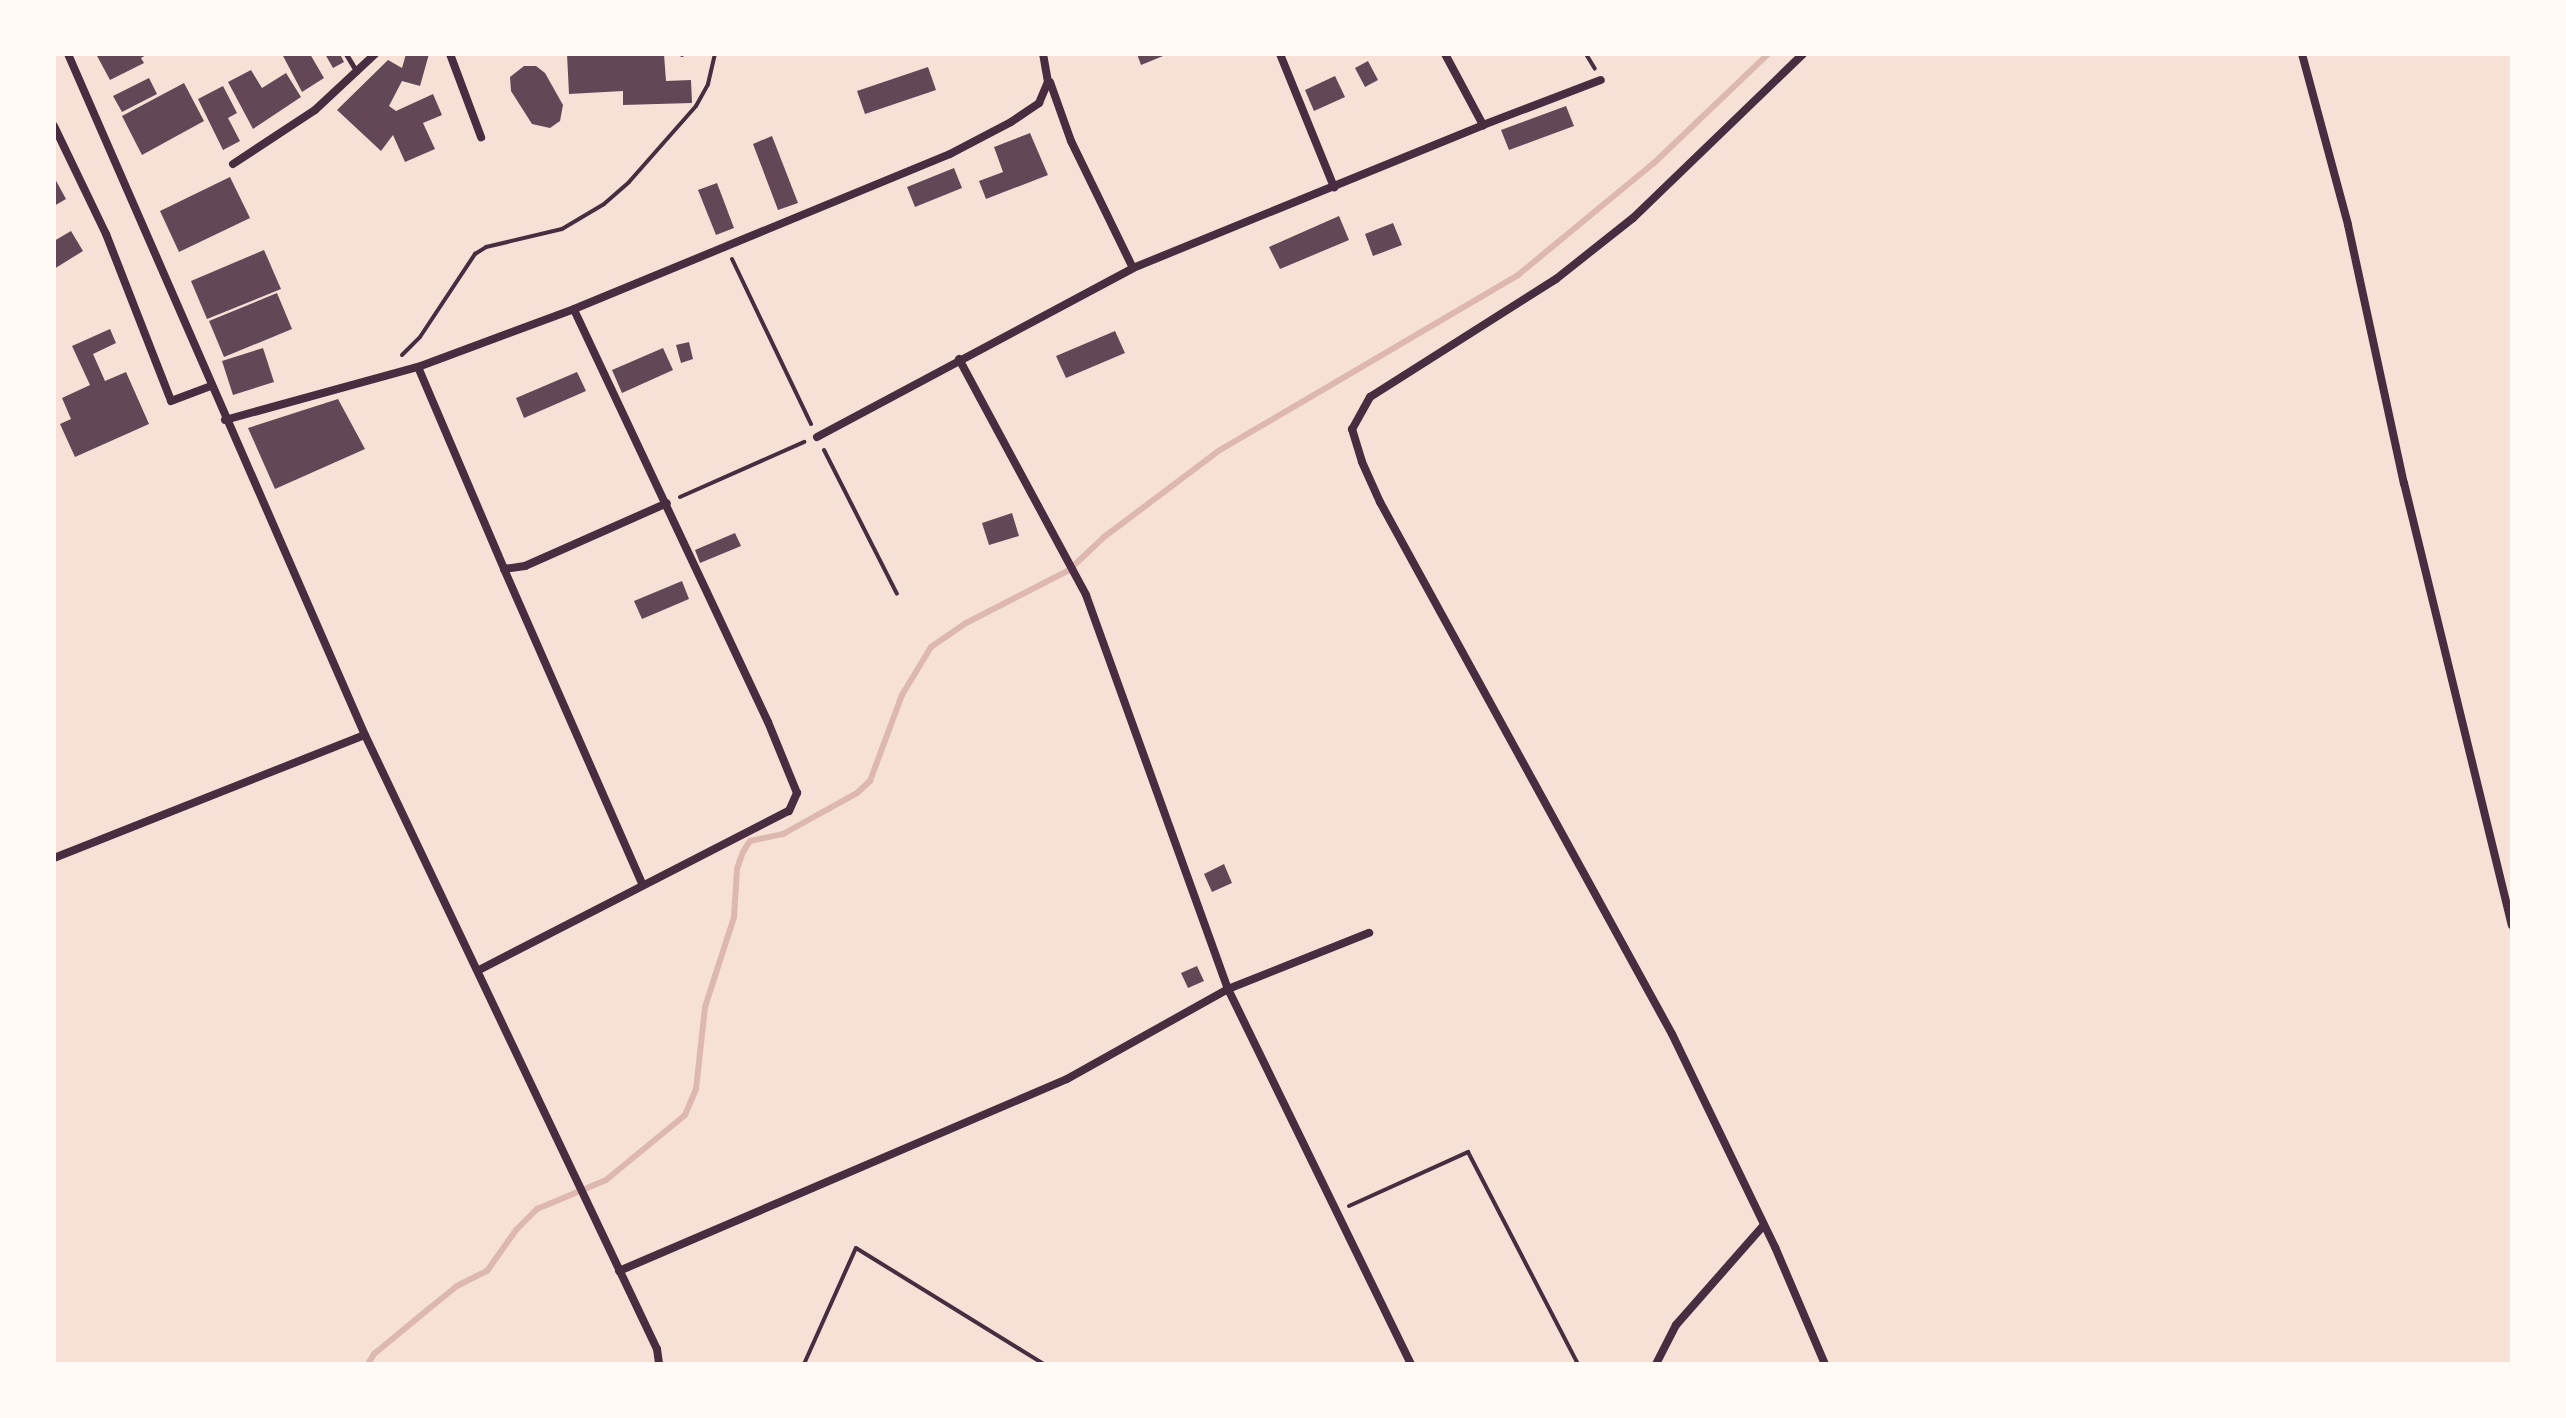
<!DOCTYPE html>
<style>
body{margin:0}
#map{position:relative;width:2566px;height:1418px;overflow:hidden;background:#f7e1d7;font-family:Quicksand,sans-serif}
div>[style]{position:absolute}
.stream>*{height:6px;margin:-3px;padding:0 3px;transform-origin:3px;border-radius:3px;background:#dcb8b0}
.building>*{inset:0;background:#644757}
.path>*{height:4px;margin:-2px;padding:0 2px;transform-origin:2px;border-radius:2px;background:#4a2c40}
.service>*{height:5px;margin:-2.5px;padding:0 2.5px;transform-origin:2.5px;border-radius:2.5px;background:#4a2c40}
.minor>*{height:8px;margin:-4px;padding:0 4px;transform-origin:4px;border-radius:4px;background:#4a2c40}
span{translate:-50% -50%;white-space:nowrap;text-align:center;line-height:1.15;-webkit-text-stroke:8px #fffaf5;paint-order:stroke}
.frame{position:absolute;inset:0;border:56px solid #fffaf5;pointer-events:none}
</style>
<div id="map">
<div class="stream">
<div style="left:368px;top:1364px;width:12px;rotate:-59deg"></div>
<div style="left:374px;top:1354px;width:74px;rotate:-39.5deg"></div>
<div style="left:431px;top:1307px;width:33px;rotate:-39deg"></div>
<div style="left:457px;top:1286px;width:34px;rotate:-27deg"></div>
<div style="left:487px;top:1271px;width:50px;rotate:-54.7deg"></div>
<div style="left:516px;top:1230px;width:30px;rotate:-45deg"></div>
<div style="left:537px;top:1209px;width:75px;rotate:-22.8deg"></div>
<div style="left:606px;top:1180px;width:102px;rotate:-39.4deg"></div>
<div style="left:685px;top:1115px;width:28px;rotate:-67deg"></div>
<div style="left:696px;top:1089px;width:82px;rotate:-83.7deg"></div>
<div style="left:705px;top:1007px;width:95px;rotate:-72.1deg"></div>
<div style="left:734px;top:917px;width:48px;rotate:-86.4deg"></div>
<div style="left:737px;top:869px;width:18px;rotate:-71deg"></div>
<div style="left:743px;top:852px;width:13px;rotate:-58deg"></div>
<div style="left:750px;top:841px;width:34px;rotate:-12deg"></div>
<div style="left:783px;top:834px;width:85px;rotate:-29deg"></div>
<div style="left:857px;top:793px;width:18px;rotate:-43deg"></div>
<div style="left:870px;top:781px;width:92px;rotate:-69.6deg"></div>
<div style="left:902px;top:695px;width:56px;rotate:-58.9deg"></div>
<div style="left:931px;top:647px;width:42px;rotate:-34.4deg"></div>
<div style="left:966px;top:623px;width:116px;rotate:-27.2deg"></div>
<div style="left:1069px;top:570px;width:48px;rotate:-43.3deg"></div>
<div style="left:1104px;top:537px;width:145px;rotate:-36.9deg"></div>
<div style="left:1220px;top:450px;width:346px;rotate:-30.4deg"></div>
<div style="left:1518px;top:275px;width:176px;rotate:-39.5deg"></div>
<div style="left:1654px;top:163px;width:158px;rotate:-43.7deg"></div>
</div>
<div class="building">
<div style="clip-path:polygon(96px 54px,148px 54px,141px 58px,144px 63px,110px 80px)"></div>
<div style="clip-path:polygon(282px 54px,310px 54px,324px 78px,302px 92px)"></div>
<div style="clip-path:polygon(325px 54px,340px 54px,344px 62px,333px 68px)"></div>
<div style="clip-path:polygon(406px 54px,429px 54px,420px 86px,402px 81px,389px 106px,396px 111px,433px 94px,442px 115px,423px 123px,435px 149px,405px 162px,393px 135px,381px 151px,337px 110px,388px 60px,402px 68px)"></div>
<div style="clip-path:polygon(567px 54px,664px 54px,666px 81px,691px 80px,692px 103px,623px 105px,623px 91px,569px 94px)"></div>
<div style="clip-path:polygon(1137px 54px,1168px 54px,1141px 65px)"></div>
<div style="clip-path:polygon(1368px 61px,1378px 80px,1365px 87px,1355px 68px)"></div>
<div style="clip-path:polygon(524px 66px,536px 66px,545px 73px,563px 105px,560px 121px,550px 128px,532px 124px,511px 91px,510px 77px)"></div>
<div style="clip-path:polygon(928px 67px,936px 90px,865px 114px,857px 91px)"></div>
<div style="clip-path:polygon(251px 70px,262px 88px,286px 73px,301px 97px,253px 129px,228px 82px)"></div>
<div style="clip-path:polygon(1335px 76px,1345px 97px,1314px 111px,1305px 90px)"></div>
<div style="clip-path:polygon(149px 78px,157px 94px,122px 112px,113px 96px)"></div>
<div style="clip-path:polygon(184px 83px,204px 121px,142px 155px,122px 116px)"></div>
<div style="clip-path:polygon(223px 86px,237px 113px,228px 118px,240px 141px,223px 150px,198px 99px)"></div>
<div style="clip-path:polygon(1566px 106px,1574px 126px,1509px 150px,1501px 130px)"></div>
<div style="clip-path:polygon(1030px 133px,1048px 175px,986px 199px,979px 181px,1003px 172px,994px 147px)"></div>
<div style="clip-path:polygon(772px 136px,798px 203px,778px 210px,753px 144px)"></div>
<div style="clip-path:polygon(954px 168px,962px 188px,915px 207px,907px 187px)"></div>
<div style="clip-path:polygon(54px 177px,66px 199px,54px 206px)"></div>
<div style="clip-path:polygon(230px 177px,250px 218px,179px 252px,160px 211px)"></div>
<div style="clip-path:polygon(717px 183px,734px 228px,716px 235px,698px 190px)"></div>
<div style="clip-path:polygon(1339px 216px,1349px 240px,1280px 269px,1269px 247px)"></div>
<div style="clip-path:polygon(1393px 223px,1402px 245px,1373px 256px,1365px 234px)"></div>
<div style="clip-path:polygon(71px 231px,83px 251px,54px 269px,54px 241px)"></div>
<div style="clip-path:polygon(264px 250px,281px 289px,207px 319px,191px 281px)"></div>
<div style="clip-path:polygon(277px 293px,292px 329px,224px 357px,209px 321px)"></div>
<div style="clip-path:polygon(110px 329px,116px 343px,93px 354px,105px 381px,126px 372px,149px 424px,75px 457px,60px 424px,71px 419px,62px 398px,90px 385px,72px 346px)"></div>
<div style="clip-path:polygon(1115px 331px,1125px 353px,1066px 378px,1056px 356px)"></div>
<div style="clip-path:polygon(689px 342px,693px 359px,681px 363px,676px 345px)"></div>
<div style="clip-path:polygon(263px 348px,274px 382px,233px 395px,222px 361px)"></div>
<div style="clip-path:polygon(663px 348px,673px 370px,622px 393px,612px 370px)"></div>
<div style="clip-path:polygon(577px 372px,586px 391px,524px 418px,516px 398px)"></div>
<div style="clip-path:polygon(338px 399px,365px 449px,275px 489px,248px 428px)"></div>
<div style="clip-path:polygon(1012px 513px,1019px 536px,989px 545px,982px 523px)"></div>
<div style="clip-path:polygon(735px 533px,741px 546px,700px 563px,695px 550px)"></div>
<div style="clip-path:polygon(682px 581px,689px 599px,642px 619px,634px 601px)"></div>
<div style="clip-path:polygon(1224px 864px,1232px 883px,1212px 892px,1204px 874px)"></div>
<div style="clip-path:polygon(1197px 966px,1204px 981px,1188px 988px,1181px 973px)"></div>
</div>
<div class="path">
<div style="left:682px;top:54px;width:1px;rotate:90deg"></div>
<div style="left:1586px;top:54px;width:17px;rotate:59deg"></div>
<div style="left:732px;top:259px;width:183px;rotate:64.4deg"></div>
<div style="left:402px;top:355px;width:25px;rotate:-45deg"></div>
<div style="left:420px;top:337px;width:100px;rotate:-56.5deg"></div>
<div style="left:475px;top:254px;width:13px;rotate:-32deg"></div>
<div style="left:486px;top:247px;width:78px;rotate:-13.3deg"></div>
<div style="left:562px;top:229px;width:49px;rotate:-30.8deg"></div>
<div style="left:604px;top:204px;width:33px;rotate:-41deg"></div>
<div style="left:629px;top:182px;width:101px;rotate:-48.6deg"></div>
<div style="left:696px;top:106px;width:25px;rotate:-61deg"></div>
<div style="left:708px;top:84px;width:31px;rotate:-77deg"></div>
<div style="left:824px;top:450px;width:161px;rotate:63.1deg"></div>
<div style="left:680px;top:497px;width:136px;rotate:-23.9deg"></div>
<div style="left:1349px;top:1206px;width:131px;rotate:-24.4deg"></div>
<div style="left:1468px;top:1152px;width:239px;rotate:62.6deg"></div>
<div style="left:804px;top:1364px;width:127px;rotate:-65.9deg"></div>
<div style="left:856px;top:1248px;width:221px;rotate:31.7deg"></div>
</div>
<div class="service">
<div style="left:346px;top:54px;width:21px;rotate:59deg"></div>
</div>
<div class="minor">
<div style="left:68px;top:54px;width:743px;rotate:66.44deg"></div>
<div style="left:365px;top:735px;width:680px;rotate:64.57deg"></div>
<div style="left:657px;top:1349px;width:15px;rotate:82deg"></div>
<div style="left:450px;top:54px;width:89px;rotate:69.5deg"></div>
<div style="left:1280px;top:54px;width:144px;rotate:67.9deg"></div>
<div style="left:1445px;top:54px;width:81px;rotate:61.8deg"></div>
<div style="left:1483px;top:125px;width:126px;rotate:-20.9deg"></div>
<div style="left:1803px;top:54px;width:236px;rotate:136deg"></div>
<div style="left:1633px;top:218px;width:98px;rotate:141.6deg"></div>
<div style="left:1556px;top:279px;width:220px;rotate:147.6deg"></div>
<div style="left:1370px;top:397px;width:37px;rotate:119deg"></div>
<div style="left:1352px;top:429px;width:34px;rotate:73deg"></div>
<div style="left:1362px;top:462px;width:44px;rotate:65.8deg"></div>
<div style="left:1380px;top:502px;width:607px;rotate:61.24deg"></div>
<div style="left:1672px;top:1034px;width:237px;rotate:64.2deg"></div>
<div style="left:1775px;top:1247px;width:127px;rotate:66.9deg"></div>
<div style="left:2302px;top:54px;width:177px;rotate:74.9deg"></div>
<div style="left:2348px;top:225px;width:264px;rotate:77.8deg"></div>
<div style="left:2404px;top:483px;width:455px;rotate:76.3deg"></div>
<div style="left:1050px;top:82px;width:63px;rotate:70.4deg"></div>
<div style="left:1071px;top:141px;width:141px;rotate:64deg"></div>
<div style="left:1133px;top:268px;width:378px;rotate:-22.2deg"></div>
<div style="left:54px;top:126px;width:120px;rotate:64.3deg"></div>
<div style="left:106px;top:234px;width:179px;rotate:68.7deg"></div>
<div style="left:171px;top:401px;width:43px;rotate:-20.6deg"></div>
<div style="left:233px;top:164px;width:98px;rotate:-33.4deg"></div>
<div style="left:315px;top:110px;width:82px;rotate:-43deg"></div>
<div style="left:959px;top:359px;width:268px;rotate:61.7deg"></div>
<div style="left:1086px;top:595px;width:419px;rotate:70.2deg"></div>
<div style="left:1228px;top:989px;width:417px;rotate:64deg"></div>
<div style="left:418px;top:367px;width:220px;rotate:66.9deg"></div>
<div style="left:504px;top:569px;width:21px;rotate:-8deg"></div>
<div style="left:525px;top:566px;width:155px;rotate:-23.9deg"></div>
<div style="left:225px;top:420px;width:200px;rotate:-15.4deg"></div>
<div style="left:418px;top:367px;width:166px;rotate:-20.4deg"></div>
<div style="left:574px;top:309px;width:407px;rotate:-22.4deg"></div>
<div style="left:950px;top:154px;width:69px;rotate:-27.7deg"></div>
<div style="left:1011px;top:122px;width:34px;rotate:-34deg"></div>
<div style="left:1039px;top:103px;width:23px;rotate:-67deg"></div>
<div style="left:1048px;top:82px;width:28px;rotate:-100deg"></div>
<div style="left:817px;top:437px;width:358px;rotate:-28.1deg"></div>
<div style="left:504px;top:569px;width:345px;rotate:66.3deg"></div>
<div style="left:54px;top:858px;width:334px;rotate:-21.6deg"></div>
<div style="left:479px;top:970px;width:348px;rotate:-27.2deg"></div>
<div style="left:789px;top:811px;width:20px;rotate:-66deg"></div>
<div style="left:797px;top:793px;width:77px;rotate:-112.2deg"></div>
<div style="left:768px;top:722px;width:456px;rotate:-115.2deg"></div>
<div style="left:619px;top:1271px;width:487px;rotate:-23.2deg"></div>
<div style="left:1067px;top:1079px;width:184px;rotate:-29.2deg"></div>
<div style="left:1228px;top:989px;width:152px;rotate:-21.7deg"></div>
<div style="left:1656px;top:1364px;width:44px;rotate:-62.9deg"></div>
<div style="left:1676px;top:1325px;width:133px;rotate:-48.7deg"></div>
</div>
<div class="frame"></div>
</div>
